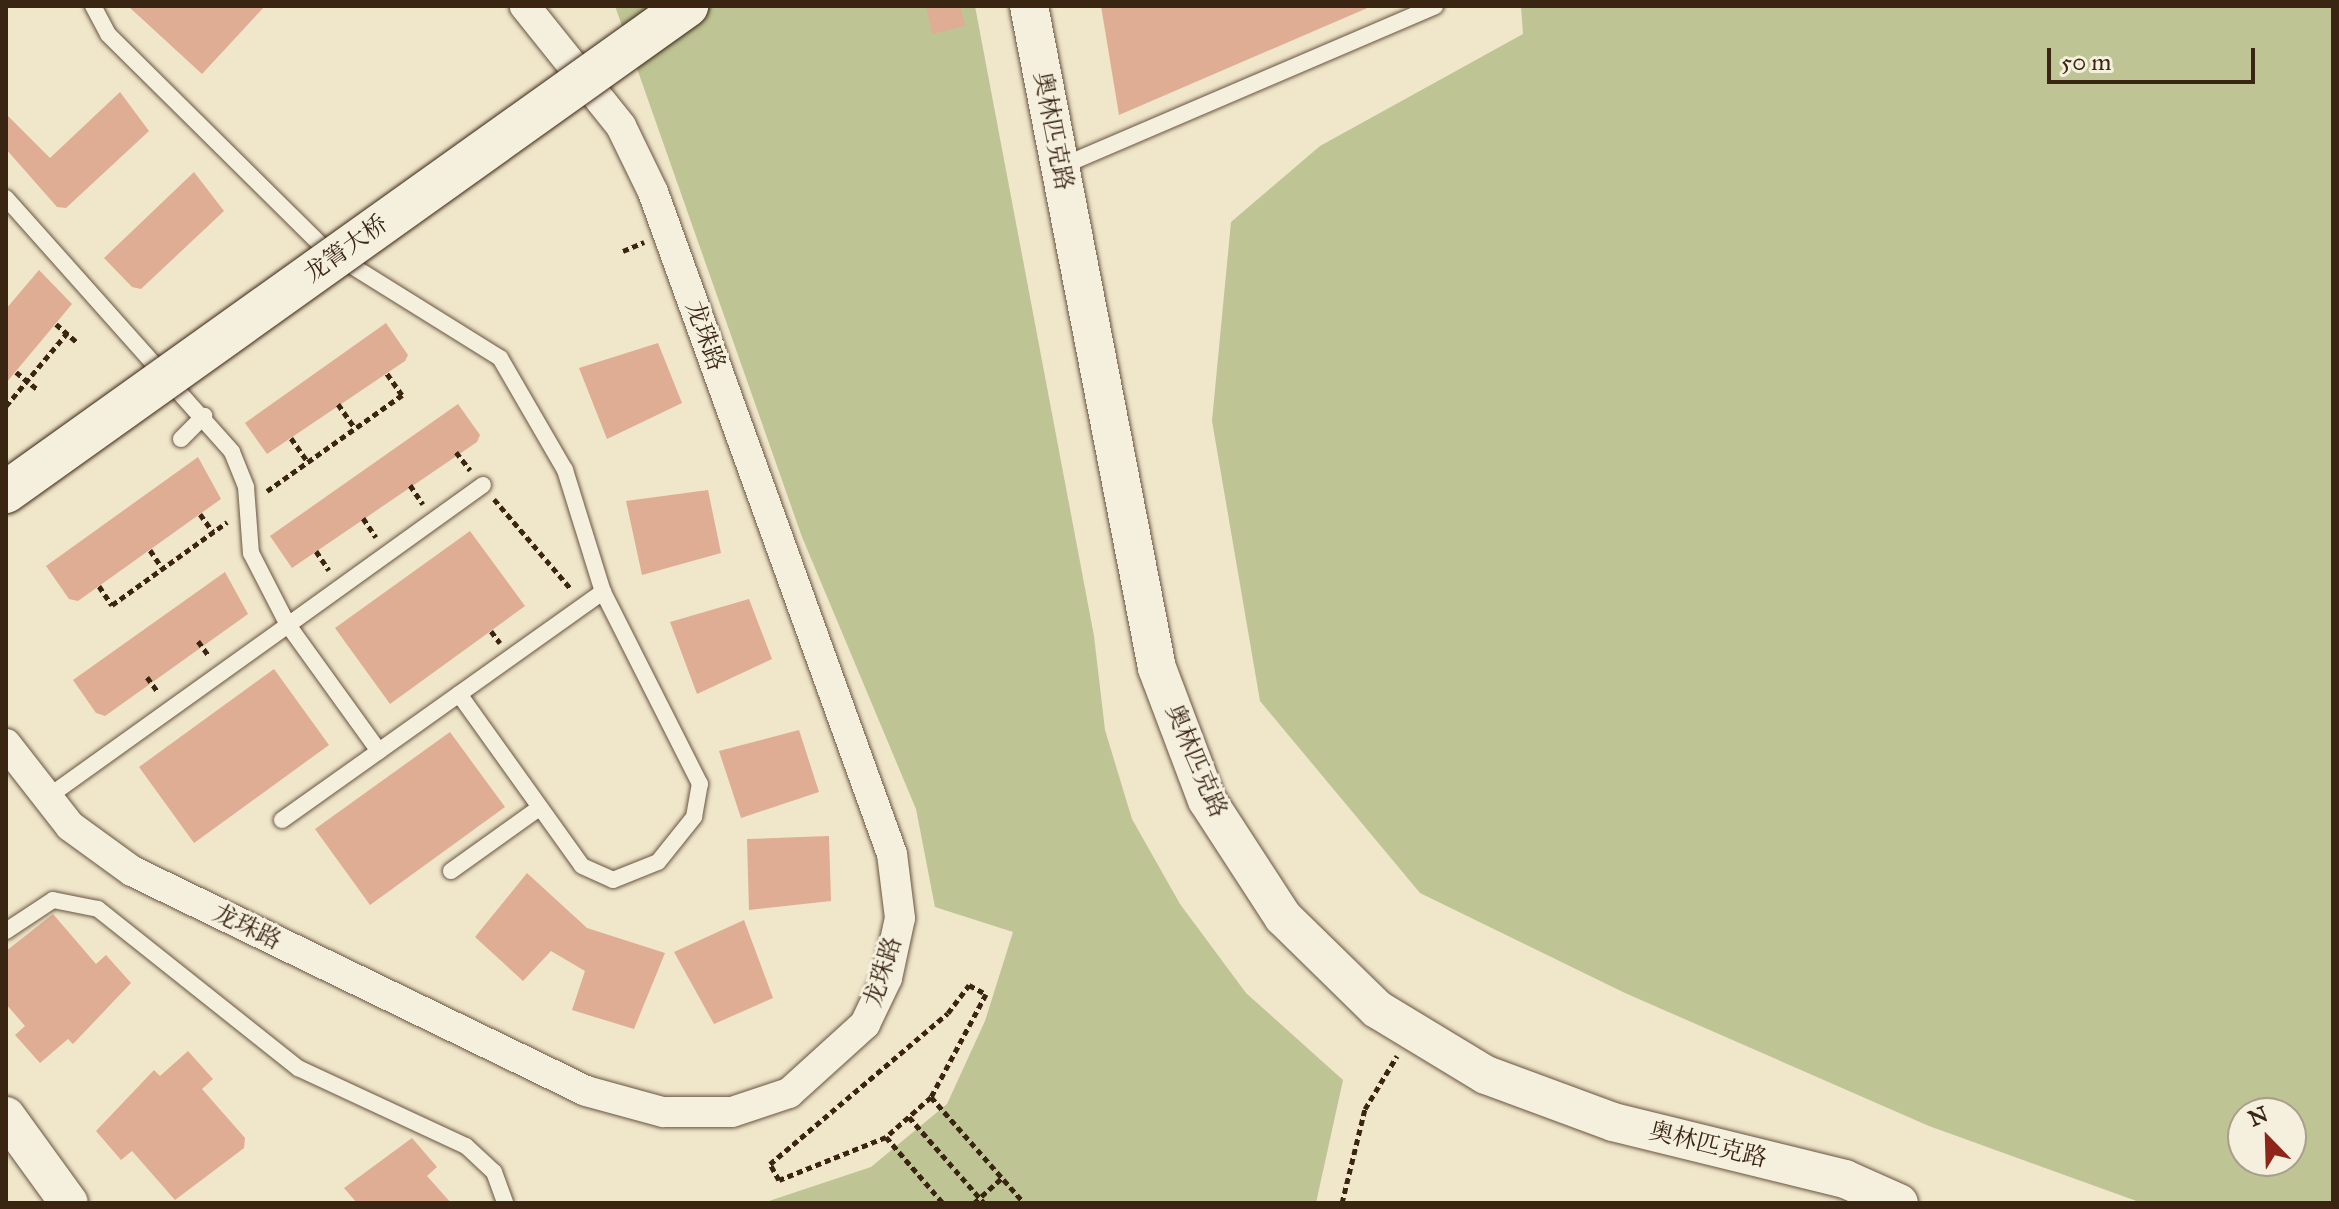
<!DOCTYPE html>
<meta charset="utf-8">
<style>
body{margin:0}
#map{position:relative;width:2339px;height:1209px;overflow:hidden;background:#f0e6ca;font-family:"IM FELL Great Primer","Noto Serif SC",serif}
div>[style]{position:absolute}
.green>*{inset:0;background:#bec494}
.building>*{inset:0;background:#dfad93}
.path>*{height:5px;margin-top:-2.5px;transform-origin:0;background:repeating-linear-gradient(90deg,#3a2513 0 6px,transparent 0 10px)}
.roads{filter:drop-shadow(0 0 2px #685541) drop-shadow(0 0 2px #685541)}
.service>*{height:16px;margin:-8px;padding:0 8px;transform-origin:8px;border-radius:8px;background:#f5efdd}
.minor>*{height:30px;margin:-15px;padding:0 15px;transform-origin:15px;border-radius:15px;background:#f5efdd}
.tertiary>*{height:38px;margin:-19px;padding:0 19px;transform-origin:19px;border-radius:19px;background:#f5efdd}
.bridges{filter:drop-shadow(0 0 2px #3a2513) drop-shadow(0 0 2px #3a2513)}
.secondary-bridge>*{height:42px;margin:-21px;padding:0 21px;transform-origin:21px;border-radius:21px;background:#f5efdd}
span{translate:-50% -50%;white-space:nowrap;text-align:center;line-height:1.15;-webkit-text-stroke:6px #f5efdd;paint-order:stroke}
.street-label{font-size:24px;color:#3a2513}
.frame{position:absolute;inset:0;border:8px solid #3a2513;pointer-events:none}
.north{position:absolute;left:2227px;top:1097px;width:80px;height:80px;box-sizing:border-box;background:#f5efdd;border:2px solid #aa9e8c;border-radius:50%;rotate:337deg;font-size:22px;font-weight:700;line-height:32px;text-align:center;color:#3a2513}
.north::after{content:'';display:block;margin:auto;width:28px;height:36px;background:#8f2418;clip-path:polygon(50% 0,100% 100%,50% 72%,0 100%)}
.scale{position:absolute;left:2047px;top:48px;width:208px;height:36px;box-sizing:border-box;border:4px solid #3a2513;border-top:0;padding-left:10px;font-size:24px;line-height:28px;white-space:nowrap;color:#3a2513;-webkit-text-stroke:6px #f5efdd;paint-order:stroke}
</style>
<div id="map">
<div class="green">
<div style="clip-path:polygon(615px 6px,975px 6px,1094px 636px,1105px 730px,1132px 819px,1180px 904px,1246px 993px,1343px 1080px,1316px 1203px,763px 1203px,871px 1167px,947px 1104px,985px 1021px,1013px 932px,935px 907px,916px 809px,802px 537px)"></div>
<div style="clip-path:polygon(evenodd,1521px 6px,2333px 6px,2333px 1203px,2142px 1203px,1929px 1126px,1625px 993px,1420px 893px,1260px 701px,1212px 421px,1231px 222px,1320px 146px,1523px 34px,1521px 6px,2243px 1113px,2291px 1113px,2291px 1161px,2243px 1161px,2243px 1113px)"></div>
</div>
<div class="building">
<div style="clip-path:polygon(128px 6px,265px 6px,202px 74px)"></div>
<div style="clip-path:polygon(926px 6px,960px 6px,965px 26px,932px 34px)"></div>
<div style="clip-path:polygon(1101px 6px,1372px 6px,1119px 115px)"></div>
<div style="clip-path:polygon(120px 92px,149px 131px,66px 208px,57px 207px,6px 149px,6px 114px,50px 158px)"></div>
<div style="clip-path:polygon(194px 172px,224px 211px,141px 289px,132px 287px,104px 258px)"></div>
<div style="clip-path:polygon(39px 270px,72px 304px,6px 383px,6px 309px)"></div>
<div style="clip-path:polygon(386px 323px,408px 355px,405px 361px,267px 454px,245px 423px)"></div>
<div style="clip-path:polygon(658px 343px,682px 403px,607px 439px,579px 368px)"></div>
<div style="clip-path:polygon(458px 404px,480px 435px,477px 442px,292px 568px,270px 536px)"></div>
<div style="clip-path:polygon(198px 457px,221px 499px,78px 601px,69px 599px,46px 566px)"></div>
<div style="clip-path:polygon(708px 490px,721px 553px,642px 575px,626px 501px)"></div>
<div style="clip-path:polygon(470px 531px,525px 606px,390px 704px,335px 628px)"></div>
<div style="clip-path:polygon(225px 572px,248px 614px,105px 716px,96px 713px,73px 680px)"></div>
<div style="clip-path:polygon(749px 599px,772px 659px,697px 694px,670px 622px)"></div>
<div style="clip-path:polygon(274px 669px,329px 745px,194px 843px,139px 767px)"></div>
<div style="clip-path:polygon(799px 730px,819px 792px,741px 818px,719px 751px)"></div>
<div style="clip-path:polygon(450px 732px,505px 807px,370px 905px,315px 829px)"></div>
<div style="clip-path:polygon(829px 836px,831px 901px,749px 910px,747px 839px)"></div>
<div style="clip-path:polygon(527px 873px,587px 928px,665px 953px,634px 1029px,572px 1010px,585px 971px,551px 951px,523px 981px,475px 937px)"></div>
<div style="clip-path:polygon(53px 914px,96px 964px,106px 955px,131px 983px,73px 1044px,68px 1039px,40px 1063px,15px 1035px,25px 1026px,6px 1004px,6px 951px)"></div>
<div style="clip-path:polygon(744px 920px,773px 998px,714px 1024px,674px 952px)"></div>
<div style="clip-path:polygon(188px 1051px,213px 1079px,202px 1089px,245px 1138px,244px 1148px,175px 1200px,132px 1151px,121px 1160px,96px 1131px,154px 1070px,160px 1076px)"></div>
<div style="clip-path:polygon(412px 1138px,437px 1167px,427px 1176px,451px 1203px,357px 1203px,344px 1188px)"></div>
</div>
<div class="path">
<div style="left:623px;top:251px;width:23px;rotate:-23deg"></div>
<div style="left:56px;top:324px;width:28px;rotate:41deg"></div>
<div style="left:16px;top:372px;width:28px;rotate:39deg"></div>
<div style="left:338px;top:404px;width:29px;rotate:55deg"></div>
<div style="left:6px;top:406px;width:95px;rotate:-50.1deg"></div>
<div style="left:291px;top:438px;width:29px;rotate:55deg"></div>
<div style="left:456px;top:452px;width:23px;rotate:52deg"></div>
<div style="left:410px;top:485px;width:23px;rotate:56deg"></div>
<div style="left:267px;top:491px;width:166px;rotate:-35.4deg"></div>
<div style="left:402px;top:395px;width:29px;rotate:-125deg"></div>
<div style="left:494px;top:499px;width:118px;rotate:49.5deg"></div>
<div style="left:200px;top:514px;width:22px;rotate:54deg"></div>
<div style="left:363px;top:518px;width:23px;rotate:56deg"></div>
<div style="left:150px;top:550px;width:23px;rotate:56deg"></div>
<div style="left:316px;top:551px;width:23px;rotate:56deg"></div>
<div style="left:99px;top:586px;width:23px;rotate:56deg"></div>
<div style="left:112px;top:605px;width:142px;rotate:-35.8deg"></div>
<div style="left:491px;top:631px;width:15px;rotate:53deg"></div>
<div style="left:198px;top:641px;width:19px;rotate:54deg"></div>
<div style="left:147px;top:677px;width:19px;rotate:54deg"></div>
<div style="left:969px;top:985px;width:19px;rotate:28deg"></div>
<div style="left:986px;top:994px;width:117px;rotate:118.1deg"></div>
<div style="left:931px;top:1097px;width:60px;rotate:138.4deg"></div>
<div style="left:886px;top:1137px;width:115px;rotate:158.1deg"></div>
<div style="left:779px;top:1180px;width:18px;rotate:-119deg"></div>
<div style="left:770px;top:1164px;width:233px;rotate:-40.3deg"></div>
<div style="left:948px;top:1013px;width:35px;rotate:-53deg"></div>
<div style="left:931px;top:1097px;width:141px;rotate:48.7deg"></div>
<div style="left:909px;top:1117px;width:114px;rotate:48.9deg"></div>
<div style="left:886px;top:1137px;width:87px;rotate:49.2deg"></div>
<div style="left:974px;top:1203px;width:38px;rotate:-42deg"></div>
<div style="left:1342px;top:1203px;width:97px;rotate:-76.3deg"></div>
<div style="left:1365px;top:1109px;width:62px;rotate:-58.9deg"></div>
</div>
<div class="roads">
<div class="service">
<div style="left:1060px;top:167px;width:408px;rotate:-23.2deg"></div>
<div style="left:6px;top:198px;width:340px;rotate:48.3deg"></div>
<div style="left:232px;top:452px;width:38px;rotate:68deg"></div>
<div style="left:246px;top:487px;width:66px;rotate:85.7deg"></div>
<div style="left:251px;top:553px;width:81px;rotate:62.8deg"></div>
<div style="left:288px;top:625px;width:240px;rotate:-35.7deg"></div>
<div style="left:181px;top:439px;width:33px;rotate:-45deg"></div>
<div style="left:459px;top:694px;width:211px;rotate:54.4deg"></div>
<div style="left:582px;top:866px;width:34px;rotate:24deg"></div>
<div style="left:613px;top:880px;width:48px;rotate:-21.8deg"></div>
<div style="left:658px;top:862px;width:58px;rotate:-51.3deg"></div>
<div style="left:694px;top:817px;width:34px;rotate:-80deg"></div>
<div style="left:700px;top:784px;width:215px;rotate:-116.8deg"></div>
<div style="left:45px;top:799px;width:299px;rotate:-35.6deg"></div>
<div style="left:288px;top:625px;width:155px;rotate:54.2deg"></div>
<div style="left:379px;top:751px;width:275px;rotate:-35.4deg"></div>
<div style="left:603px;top:592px;width:128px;rotate:-107.3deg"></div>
<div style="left:565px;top:470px;width:129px;rotate:-120.1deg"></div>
<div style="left:500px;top:358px;width:206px;rotate:-148.1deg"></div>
<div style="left:325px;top:249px;width:305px;rotate:-135.3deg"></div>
<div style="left:108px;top:34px;width:32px;rotate:-118deg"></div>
<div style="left:282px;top:820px;width:119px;rotate:-35.4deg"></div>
<div style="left:451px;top:871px;width:108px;rotate:-35.6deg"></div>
<div style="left:6px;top:931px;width:56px;rotate:-33.4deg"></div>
<div style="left:53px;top:900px;width:46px;rotate:11.3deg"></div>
<div style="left:98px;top:909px;width:256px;rotate:38.5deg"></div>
<div style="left:298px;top:1068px;width:185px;rotate:24.9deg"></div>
<div style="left:466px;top:1146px;width:38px;rotate:43deg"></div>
<div style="left:494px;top:1172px;width:33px;rotate:70deg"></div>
</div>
<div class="minor">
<div style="left:6px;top:744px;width:104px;rotate:52deg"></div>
<div style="left:70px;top:826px;width:77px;rotate:36deg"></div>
<div style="left:132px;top:871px;width:504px;rotate:25.85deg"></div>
<div style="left:586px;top:1091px;width:80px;rotate:15.3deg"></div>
<div style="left:663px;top:1112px;width:69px"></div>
<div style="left:732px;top:1112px;width:60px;rotate:-18.4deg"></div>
<div style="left:789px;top:1093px;width:103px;rotate:-42.2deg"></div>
<div style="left:865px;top:1024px;width:51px;rotate:-64.4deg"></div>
<div style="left:887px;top:978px;width:61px;rotate:-77.8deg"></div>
<div style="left:900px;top:918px;width:64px;rotate:-97.1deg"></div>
<div style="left:892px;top:854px;width:704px;rotate:-109.85deg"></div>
<div style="left:653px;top:192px;width:73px;rotate:-115.9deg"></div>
<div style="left:621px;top:126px;width:154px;rotate:-128.7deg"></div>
</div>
<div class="tertiary">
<div style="left:1029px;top:6px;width:674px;rotate:79.06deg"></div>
<div style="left:1157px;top:668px;width:141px;rotate:69.3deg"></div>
<div style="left:1207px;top:800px;width:140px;rotate:57deg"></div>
<div style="left:1283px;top:917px;width:132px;rotate:44.4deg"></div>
<div style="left:1377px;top:1009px;width:127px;rotate:31.2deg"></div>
<div style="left:1486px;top:1075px;width:135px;rotate:20.3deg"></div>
<div style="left:1613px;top:1122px;width:239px;rotate:13.8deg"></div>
<div style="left:1845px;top:1179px;width:59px;rotate:24deg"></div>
<div style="left:6px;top:1116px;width:107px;rotate:54.1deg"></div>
</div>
</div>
<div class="bridges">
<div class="secondary-bridge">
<div style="left:6px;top:492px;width:837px;rotate:-35.51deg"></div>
</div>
</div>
<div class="street-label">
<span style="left:1053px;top:131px;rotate:79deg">奥林匹克路</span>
<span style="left:346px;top:249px;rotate:-36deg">龙箐大桥</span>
<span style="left:705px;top:336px;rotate:70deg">龙珠路</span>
<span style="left:1196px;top:761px;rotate:67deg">奥林匹克路</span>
<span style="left:247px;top:927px;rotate:26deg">龙珠路</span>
<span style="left:883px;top:972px;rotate:-72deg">龙珠路</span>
<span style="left:1708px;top:1145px;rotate:14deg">奥林匹克路</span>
</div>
<div class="frame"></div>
<div class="north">N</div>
<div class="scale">50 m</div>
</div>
